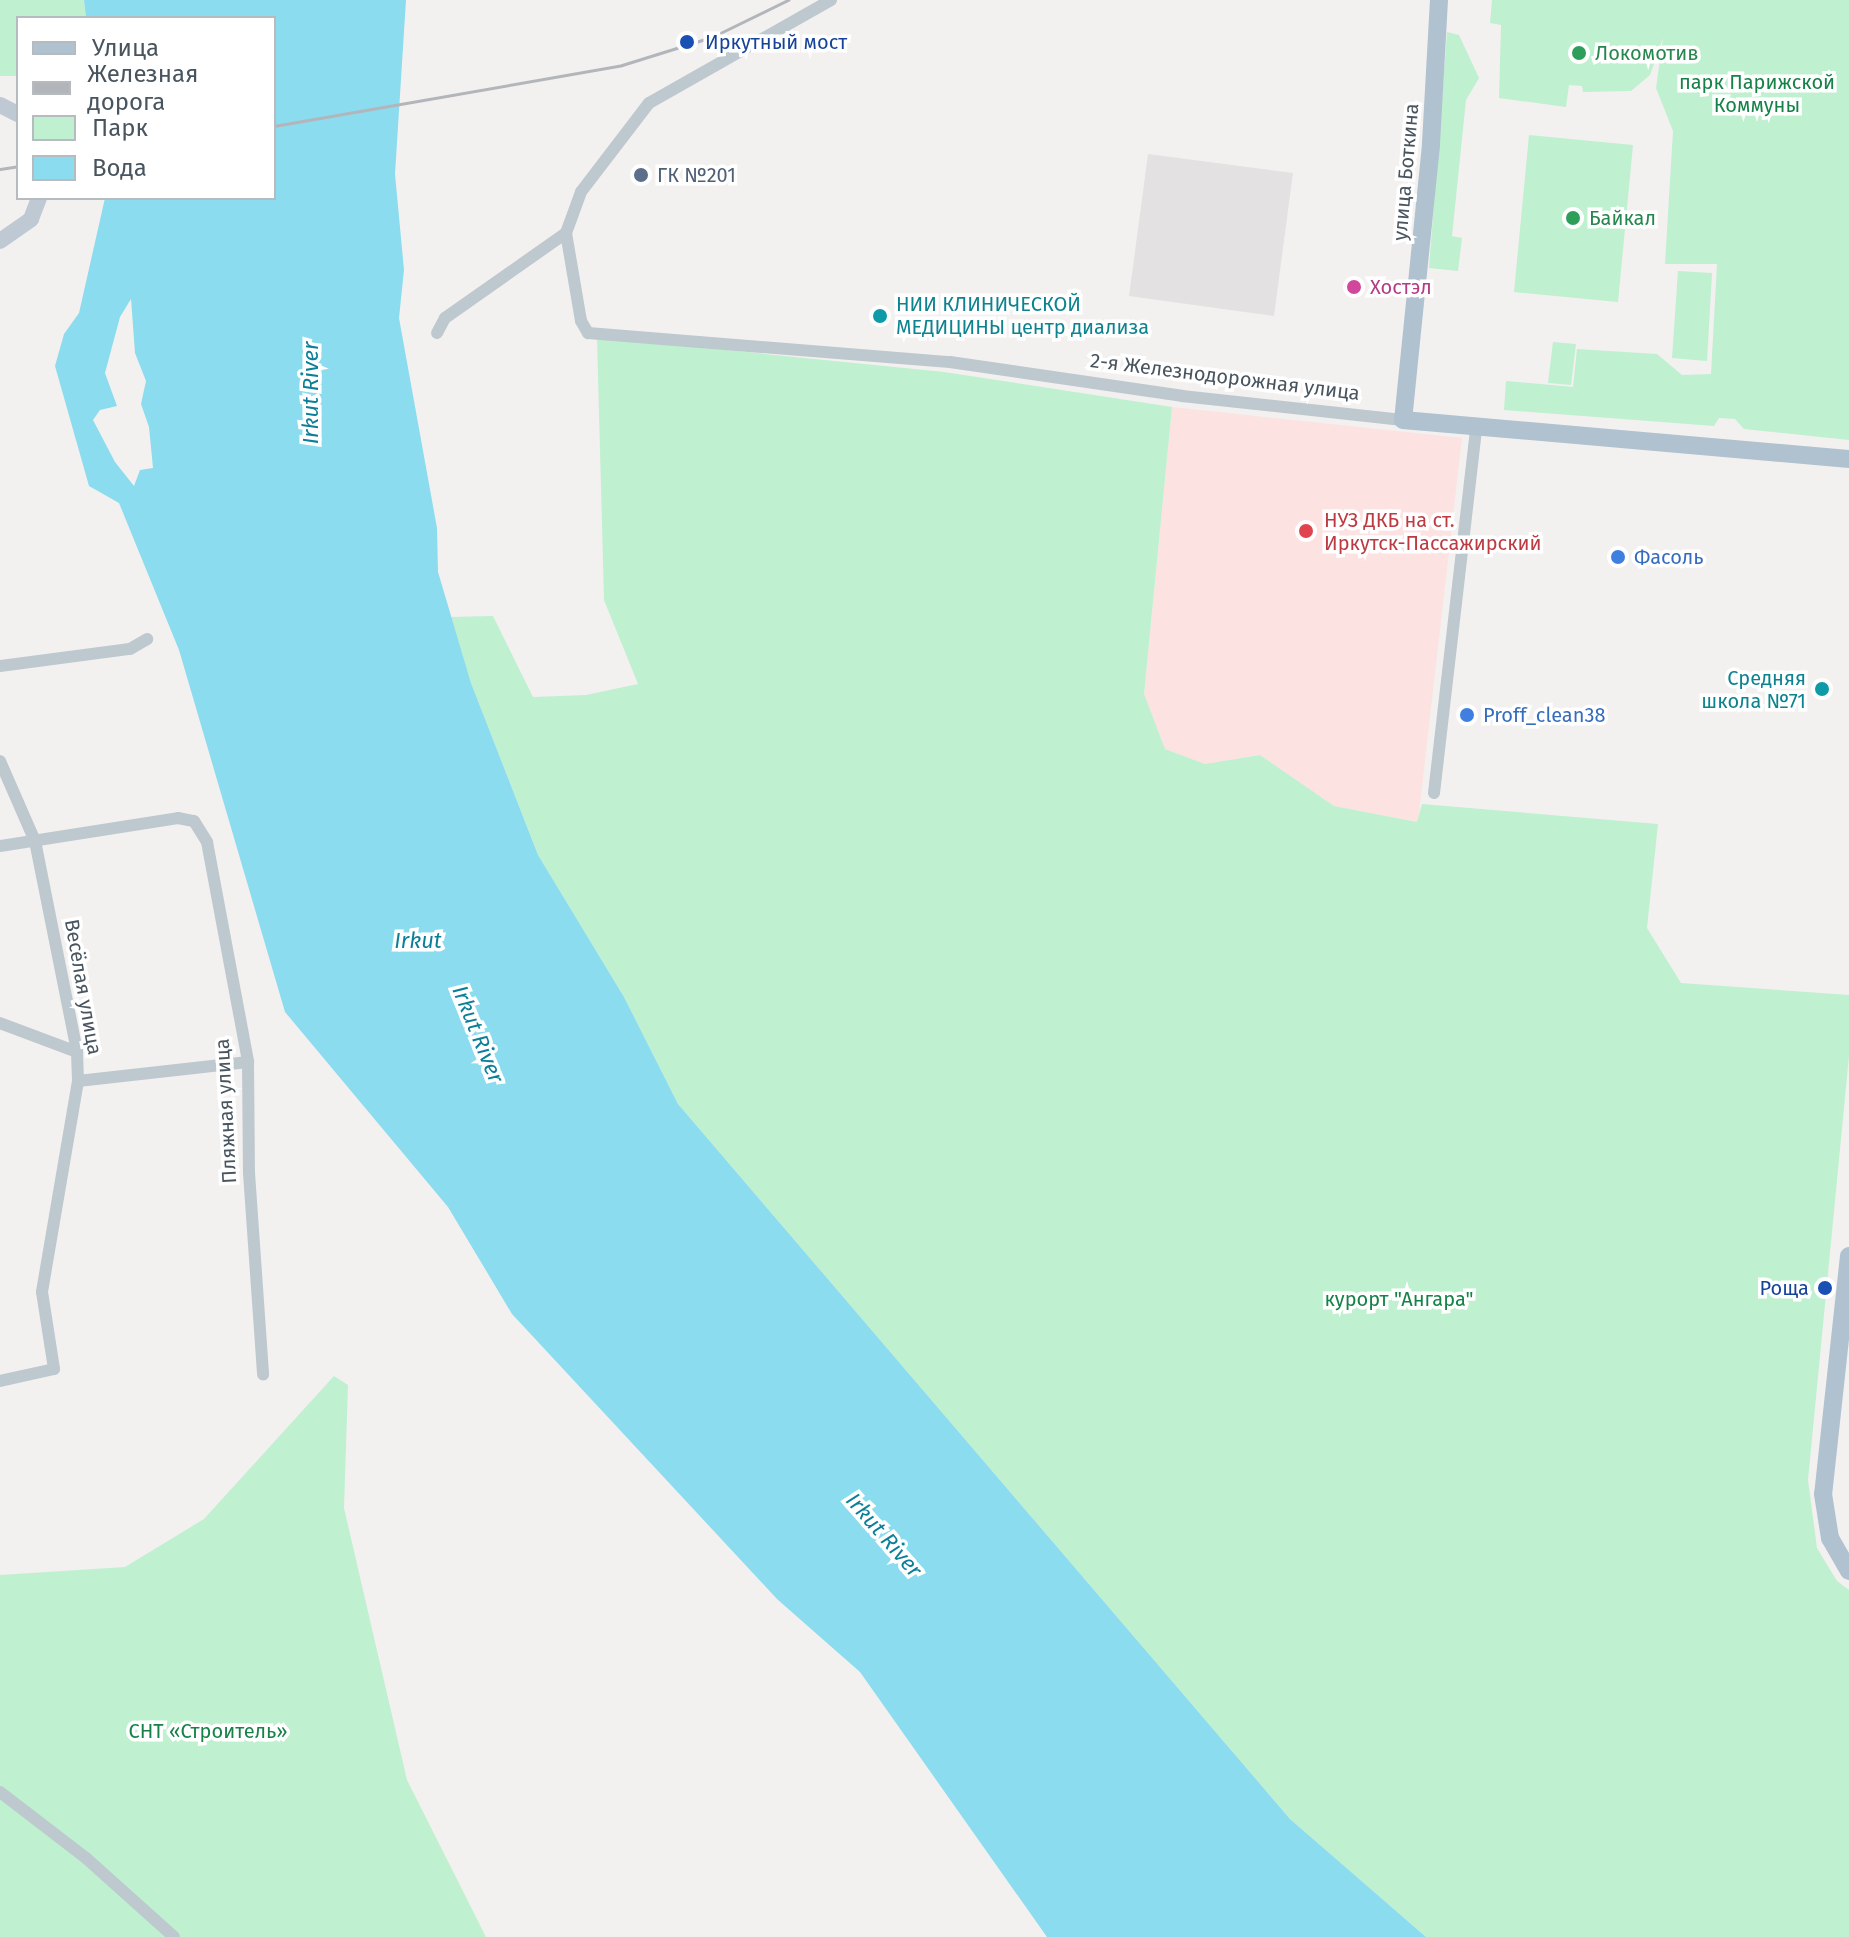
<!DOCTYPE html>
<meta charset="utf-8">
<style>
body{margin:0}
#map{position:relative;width:1849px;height:1937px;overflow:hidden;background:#f3f0f0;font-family:"Fira Sans",sans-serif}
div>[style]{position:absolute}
.education>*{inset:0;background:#e4e1e2}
.medical>*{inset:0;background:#fce3e1}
.green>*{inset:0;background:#bff0d0}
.water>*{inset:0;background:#8bdcee}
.street>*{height:12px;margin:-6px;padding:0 6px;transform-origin:6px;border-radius:6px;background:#bec8cf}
.secondary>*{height:16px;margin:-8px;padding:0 8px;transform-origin:8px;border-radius:8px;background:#bec9d4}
.primary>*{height:18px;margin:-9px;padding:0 9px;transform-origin:9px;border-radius:9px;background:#b0c1cf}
.rail>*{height:3px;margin:-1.5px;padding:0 1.5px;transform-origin:1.5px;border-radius:1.5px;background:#b2b6bb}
.dots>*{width:22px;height:22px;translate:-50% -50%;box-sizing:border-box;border:4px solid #fff;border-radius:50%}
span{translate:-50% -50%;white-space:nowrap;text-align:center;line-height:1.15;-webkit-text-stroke:7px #fff;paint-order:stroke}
.transit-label{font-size:20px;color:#164399}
.left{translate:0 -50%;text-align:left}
.right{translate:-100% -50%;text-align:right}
.leisure-label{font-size:20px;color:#27864d}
.park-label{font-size:20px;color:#168248}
.street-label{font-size:20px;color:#48545e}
.service-label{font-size:20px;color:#4e5e75}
.hotel-label{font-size:20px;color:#b23c85}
.culture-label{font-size:20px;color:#0d838f}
.health-label{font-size:20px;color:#be3a42}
.shop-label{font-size:20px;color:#366cbe}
.water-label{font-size:22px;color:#0b7f97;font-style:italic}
.legend{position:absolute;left:16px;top:16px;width:260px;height:184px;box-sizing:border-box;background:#fff;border:2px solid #b6bbbf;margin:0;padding:10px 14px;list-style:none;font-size:24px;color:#48545e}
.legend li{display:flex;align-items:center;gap:16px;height:40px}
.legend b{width:40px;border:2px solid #b6bbbf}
</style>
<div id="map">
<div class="education">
<div style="clip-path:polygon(1148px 154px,1293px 173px,1274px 316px,1129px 296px)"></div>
</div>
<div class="medical">
<div style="clip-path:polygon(1172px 407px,1462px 438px,1418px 822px,1334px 806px,1260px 755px,1205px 764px,1165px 749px,1144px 695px)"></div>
</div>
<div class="green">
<div style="clip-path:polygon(0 0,84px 0,86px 18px,18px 18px,18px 76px,0 76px)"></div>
<div style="clip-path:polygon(1492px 0,1849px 0,1849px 440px,1744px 429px,1735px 419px,1719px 418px,1714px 426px,1504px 410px,1506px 381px,1573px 387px,1577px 349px,1657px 354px,1682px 375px,1711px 374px,1717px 264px,1665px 264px,1673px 131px,1656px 88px,1663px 38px,1650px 75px,1631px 91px,1583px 92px,1582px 86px,1569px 85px,1566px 107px,1499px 98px,1501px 25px,1490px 23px)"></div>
<div style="clip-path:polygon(1447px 32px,1459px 35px,1479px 78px,1466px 100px,1452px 236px,1462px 238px,1458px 271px,1429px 268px)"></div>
<div style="clip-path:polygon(1529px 135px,1633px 145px,1618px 302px,1514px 292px)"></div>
<div style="clip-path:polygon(1678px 271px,1712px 273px,1707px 361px,1672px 358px)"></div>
<div style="clip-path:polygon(597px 337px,944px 372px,1172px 407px,1144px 694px,1165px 749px,1205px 764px,1260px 755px,1334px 806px,1417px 822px,1422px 804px,1658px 824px,1647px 928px,1681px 983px,1849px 995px,1849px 1056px,1808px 1480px,1817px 1548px,1837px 1581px,1849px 1590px,1849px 1937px,1426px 1937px,1290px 1819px,678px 1104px,624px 997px,538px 855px,471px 683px,451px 617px,493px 616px,533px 697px,586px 695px,638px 684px,604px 600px)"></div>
<div style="clip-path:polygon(1553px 342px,1576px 344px,1571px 385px,1548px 383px)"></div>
<div style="clip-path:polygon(334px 1376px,348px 1385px,344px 1508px,407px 1780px,486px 1937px,0 1937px,0 1575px,125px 1567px,204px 1519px)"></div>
</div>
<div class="water">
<div style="clip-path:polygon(evenodd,84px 0,406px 0,395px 174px,404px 270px,399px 318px,437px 528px,438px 572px,471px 683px,538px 855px,624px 997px,678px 1104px,1290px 1819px,1426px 1937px,1047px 1937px,860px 1672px,777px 1599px,512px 1314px,448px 1207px,285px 1012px,179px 650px,119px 503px,89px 486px,55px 366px,64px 334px,79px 313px,105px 198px,274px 198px,274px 18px,86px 18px,84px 0,131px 299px,135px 353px,146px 381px,141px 404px,149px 427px,153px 468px,140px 470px,134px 486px,115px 462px,93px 420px,100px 410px,117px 406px,105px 373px,120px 317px,131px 299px)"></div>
</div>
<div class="street">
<div style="left:831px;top:0;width:209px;rotate:150.5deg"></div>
<div style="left:649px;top:103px;width:112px;rotate:127.4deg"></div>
<div style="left:581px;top:192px;width:44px;rotate:110.1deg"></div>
<div style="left:566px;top:233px;width:89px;rotate:80.3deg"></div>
<div style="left:581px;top:321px;width:14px;rotate:60deg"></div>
<div style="left:588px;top:333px;width:363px;rotate:4.6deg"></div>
<div style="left:950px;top:362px;width:234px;rotate:8.3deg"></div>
<div style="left:1182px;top:396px;width:222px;rotate:6.2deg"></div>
<div style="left:437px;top:333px;width:17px;rotate:-62deg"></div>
<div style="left:445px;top:318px;width:148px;rotate:-35.1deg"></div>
<div style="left:0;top:666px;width:131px;rotate:-7.5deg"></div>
<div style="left:130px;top:649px;width:20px;rotate:-30deg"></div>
<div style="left:0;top:761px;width:87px;rotate:66.4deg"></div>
<div style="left:35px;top:841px;width:215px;rotate:78.7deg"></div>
<div style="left:77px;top:1052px;width:29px;rotate:88deg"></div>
<div style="left:78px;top:1081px;width:214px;rotate:99.7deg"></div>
<div style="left:42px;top:1292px;width:78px;rotate:81.1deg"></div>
<div style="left:54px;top:1369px;width:55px;rotate:167.5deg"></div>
<div style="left:1434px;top:793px;width:366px;rotate:-83.4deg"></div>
<div style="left:0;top:846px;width:180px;rotate:-8.9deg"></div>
<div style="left:178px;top:818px;width:16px;rotate:11deg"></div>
<div style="left:194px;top:821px;width:25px;rotate:58deg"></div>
<div style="left:207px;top:842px;width:224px;rotate:79.4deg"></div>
<div style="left:248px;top:1062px;width:111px;rotate:89.5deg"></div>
<div style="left:249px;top:1173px;width:202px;rotate:86deg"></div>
<div style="left:0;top:1023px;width:82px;rotate:20.6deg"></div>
<div style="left:78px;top:1081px;width:171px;rotate:-6.4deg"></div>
<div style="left:0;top:1792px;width:108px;rotate:37.5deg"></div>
<div style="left:86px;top:1858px;width:118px;rotate:41.9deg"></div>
</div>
<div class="secondary">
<div style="left:0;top:105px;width:20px;rotate:27deg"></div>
<div style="left:0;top:241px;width:38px;rotate:-35deg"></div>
<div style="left:31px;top:219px;width:22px;rotate:-69deg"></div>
</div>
<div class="primary">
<div style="left:1439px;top:0;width:145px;rotate:93.2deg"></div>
<div style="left:1431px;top:145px;width:276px;rotate:95.8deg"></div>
<div style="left:1403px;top:420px;width:448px;rotate:5deg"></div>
<div style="left:1849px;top:1256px;width:239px;rotate:96.2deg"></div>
<div style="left:1823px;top:1494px;width:45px;rotate:81deg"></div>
<div style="left:1830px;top:1538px;width:38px;rotate:60deg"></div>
</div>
<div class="rail">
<div style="left:274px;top:126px;width:353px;rotate:-9.9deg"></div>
<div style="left:622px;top:65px;width:94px;rotate:-17.3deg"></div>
<div style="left:712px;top:37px;width:85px;rotate:-26deg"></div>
<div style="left:0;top:169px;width:18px;rotate:-9deg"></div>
</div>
<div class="dots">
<div style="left:687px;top:42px;background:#1a4fb4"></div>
<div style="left:1579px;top:53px;background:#2e9e5b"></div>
<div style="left:641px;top:175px;background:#5c6f8a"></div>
<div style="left:1573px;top:218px;background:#2e9e5b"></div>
<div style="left:1354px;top:287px;background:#d1479c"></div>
<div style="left:880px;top:316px;background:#0f9aa8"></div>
<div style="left:1306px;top:531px;background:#e0444e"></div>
<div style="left:1618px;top:557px;background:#3f7fe0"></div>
<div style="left:1822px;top:689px;background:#0f9aa8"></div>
<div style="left:1467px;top:715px;background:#3f7fe0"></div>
<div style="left:1825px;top:1288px;background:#1a4fb4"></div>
</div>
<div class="transit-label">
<span class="left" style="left:705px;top:42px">Иркутный мост</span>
<span class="right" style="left:1809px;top:1288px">Роща</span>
</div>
<div class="leisure-label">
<span class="left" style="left:1595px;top:53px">Локомотив</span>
<span class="left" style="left:1589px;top:218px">Байкал</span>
</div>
<div class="park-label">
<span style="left:1757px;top:94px">парк Парижской<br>Коммуны</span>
<span style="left:1399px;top:1299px">курорт "Ангара"</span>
<span style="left:208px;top:1731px">СНТ «Строитель»</span>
</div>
<div class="street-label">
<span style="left:1406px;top:172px;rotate:-85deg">улица Боткина</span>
<span style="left:1225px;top:377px;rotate:7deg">2-я Железнодорожная улица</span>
<span style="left:83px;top:987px;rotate:80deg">Весёлая улица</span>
<span style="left:226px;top:1111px;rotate:-93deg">Пляжная улица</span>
</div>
<div class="service-label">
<span class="left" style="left:657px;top:175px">ГК №201</span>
</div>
<div class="hotel-label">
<span class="left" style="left:1370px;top:287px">Хостэл</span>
</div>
<div class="culture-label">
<span class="left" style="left:896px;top:316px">НИИ КЛИНИЧЕСКОЙ<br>МЕДИЦИНЫ центр диализа</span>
<span class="right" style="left:1806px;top:690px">Средняя<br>школа №71</span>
</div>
<div class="health-label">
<span class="left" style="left:1324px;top:532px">НУЗ ДКБ на ст.<br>Иркутск-Пассажирский</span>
</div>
<div class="shop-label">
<span class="left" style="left:1634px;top:557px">Фасоль</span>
<span class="left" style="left:1483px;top:715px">Proff_clean38</span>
</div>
<div class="water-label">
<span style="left:311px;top:393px;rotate:-90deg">Irkut River</span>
<span style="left:418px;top:941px">Irkut</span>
<span style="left:478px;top:1034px;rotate:68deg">Irkut River</span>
<span style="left:884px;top:1535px;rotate:49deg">Irkut River</span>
</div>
<ul class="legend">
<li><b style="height:10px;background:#b0c1cf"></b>Улица</li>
<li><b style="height:10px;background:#b2b6bb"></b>Железная дорога</li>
<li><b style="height:22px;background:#bff0d0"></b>Парк</li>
<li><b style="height:22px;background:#8bdcee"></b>Вода</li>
</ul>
</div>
